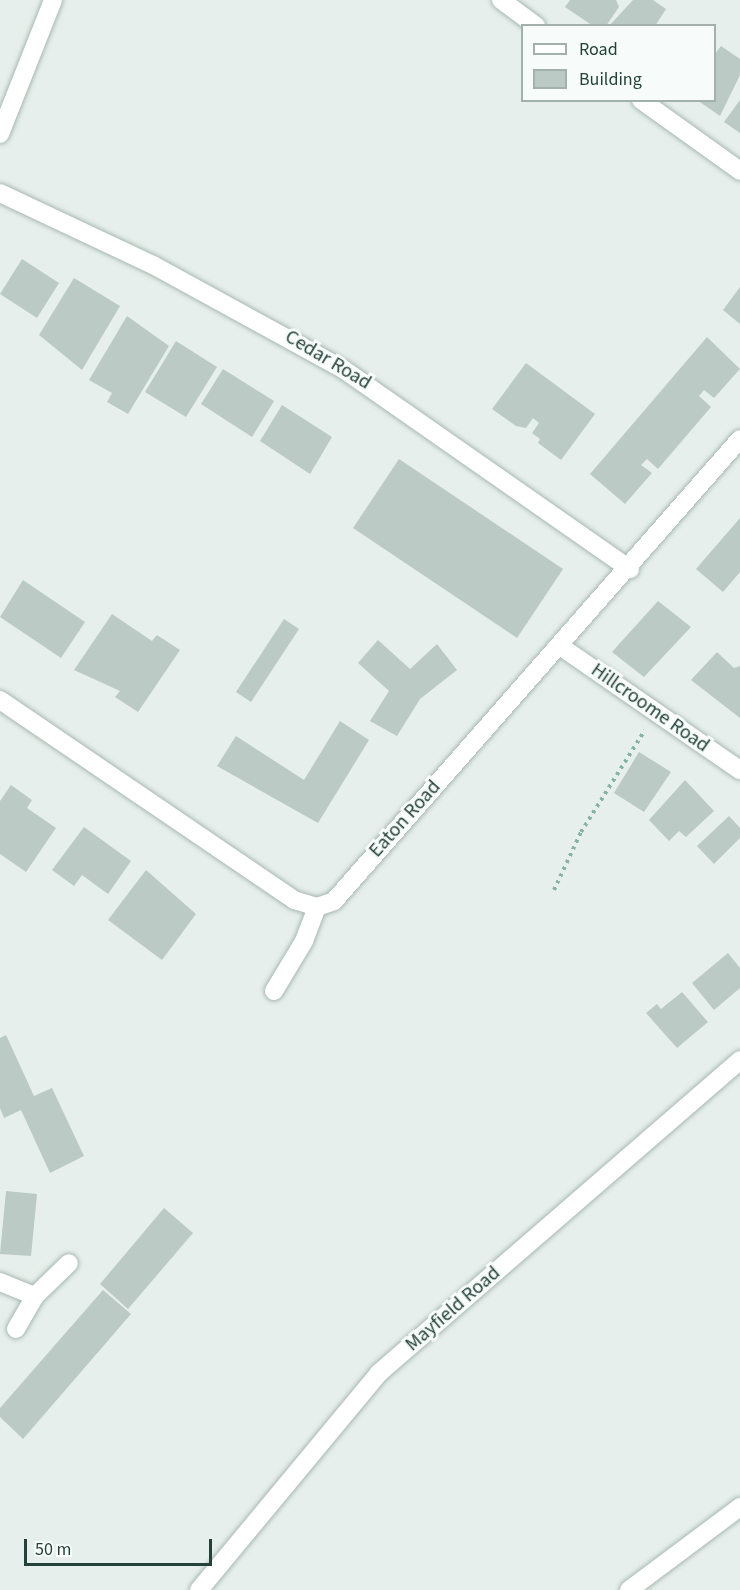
<!DOCTYPE html>
<style>
body{margin:0}
#map{position:relative;width:740px;height:1590px;overflow:hidden;background:#e6efeb;font-family:"Source Sans 3",sans-serif}
div>[style]{position:absolute}
.building>*{inset:0;background:#bbcac4}
.path>*{height:4px;margin-top:-2px;transform-origin:0;background:repeating-linear-gradient(90deg,#86b3a5 0 3px,transparent 0 7.5px)}
.roads{filter:drop-shadow(0 0 2px #a8b8b2) drop-shadow(0 0 2px #a8b8b2)}
.minor>*{height:18px;margin:-9px;padding:0 9px;transform-origin:9px;border-radius:9px;background:#fff}
span{translate:-50% -50%;white-space:nowrap;text-align:center;line-height:1.15;-webkit-text-stroke:6px #f7fbf9;paint-order:stroke}
.street-label{font-size:20px;color:#24423a}
.legend{position:absolute;left:521px;top:24px;width:195px;height:78px;box-sizing:border-box;background:#f7fbf9;border:2px solid #a3b1ad;margin:0;padding:8px 10px;list-style:none;font-size:18px;color:#24423a}
.legend li{display:flex;align-items:center;gap:12px;height:30px}
.legend b{width:30px;border:2px solid #a3b1ad}
.scale{position:absolute;left:24px;top:1539px;width:188px;height:27px;box-sizing:border-box;border:3px solid #24423a;border-top:0;padding-left:8px;font-size:18px;line-height:21px;white-space:nowrap;color:#24423a;-webkit-text-stroke:4px #f7fbf9;paint-order:stroke}
</style>
<div id="map">
<div class="building">
<div style="clip-path:polygon(570px 0,616px 0,619px 7px,606px 26px,593px 26px,565px 7px)"></div>
<div style="clip-path:polygon(633px 0,653px 0,666px 9px,655px 26px,609px 26px)"></div>
<div style="clip-path:polygon(721px 46px,740px 59px,740px 75px,720px 116px,697px 100px,714px 100px,714px 55px)"></div>
<div style="clip-path:polygon(740px 100px,740px 133px,724px 122px)"></div>
<div style="clip-path:polygon(22px 259px,59px 283px,37px 318px,0 294px)"></div>
<div style="clip-path:polygon(74px 278px,120px 306px,82px 370px,39px 335px)"></div>
<div style="clip-path:polygon(740px 287px,740px 324px,723px 310px)"></div>
<div style="clip-path:polygon(127px 316px,169px 346px,128px 414px,107px 402px,112px 393px,89px 380px)"></div>
<div style="clip-path:polygon(707px 337px,740px 369px,714px 398px,704px 390px,699px 396px,711px 407px,658px 469px,647px 459px,641px 465px,652px 473px,625px 504px,590px 474px)"></div>
<div style="clip-path:polygon(176px 341px,217px 367px,186px 417px,145px 392px)"></div>
<div style="clip-path:polygon(526px 363px,595px 414px,561px 460px,538px 443px,540px 439px,532px 433px,539px 423px,533px 418px,526px 428px,516px 426px,492px 409px)"></div>
<div style="clip-path:polygon(223px 369px,274px 401px,252px 437px,201px 404px)"></div>
<div style="clip-path:polygon(282px 405px,332px 437px,310px 474px,260px 441px)"></div>
<div style="clip-path:polygon(399px 459px,563px 569px,517px 638px,353px 528px)"></div>
<div style="clip-path:polygon(740px 518px,740px 572px,723px 592px,696px 569px)"></div>
<div style="clip-path:polygon(23px 580px,85px 622px,61px 658px,0 617px)"></div>
<div style="clip-path:polygon(658px 601px,691px 627px,644px 677px,612px 652px)"></div>
<div style="clip-path:polygon(112px 614px,152px 641px,157px 635px,180px 650px,138px 712px,115px 697px,120px 691px,74px 670px)"></div>
<div style="clip-path:polygon(284px 619px,299px 629px,251px 702px,236px 692px)"></div>
<div style="clip-path:polygon(378px 640px,410px 669px,437px 644px,457px 670px,420px 699px,397px 736px,370px 721px,389px 691px,358px 663px)"></div>
<div style="clip-path:polygon(717px 652px,734px 668px,740px 666px,740px 718px,691px 680px)"></div>
<div style="clip-path:polygon(340px 721px,369px 740px,318px 823px,217px 766px,236px 736px,304px 780px)"></div>
<div style="clip-path:polygon(639px 752px,671px 772px,644px 812px,614px 793px)"></div>
<div style="clip-path:polygon(685px 780px,714px 811px,686px 837px,679px 831px,669px 841px,649px 820px)"></div>
<div style="clip-path:polygon(11px 785px,32px 800px,27px 808px,56px 828px,26px 872px,0 854px,0 801px)"></div>
<div style="clip-path:polygon(729px 816px,740px 828px,740px 838px,714px 864px,697px 846px)"></div>
<div style="clip-path:polygon(84px 827px,131px 861px,108px 894px,82px 875px,74px 886px,52px 870px)"></div>
<div style="clip-path:polygon(146px 870px,196px 914px,162px 960px,108px 920px)"></div>
<div style="clip-path:polygon(728px 953px,740px 968px,740px 988px,714px 1010px,692px 983px)"></div>
<div style="clip-path:polygon(682px 992px,708px 1022px,677px 1048px,646px 1013px,657px 1004px,661px 1009px)"></div>
<div style="clip-path:polygon(6px 1035px,34px 1096px,52px 1088px,84px 1156px,50px 1173px,21px 1110px,4px 1118px,0 1108px,0 1038px)"></div>
<div style="clip-path:polygon(6px 1191px,37px 1194px,31px 1256px,0 1254px)"></div>
<div style="clip-path:polygon(164px 1208px,193px 1233px,128px 1309px,100px 1284px)"></div>
<div style="clip-path:polygon(103px 1290px,131px 1314px,23px 1439px,0 1417px,0 1408px)"></div>
</div>
<div class="path">
<div style="left:554px;top:890px;width:64px;rotate:-65deg"></div>
<div style="left:581px;top:832px;width:120px;rotate:-57.9deg"></div>
</div>
<div class="roads">
<div class="minor">
<div style="left:501px;top:0;width:44px;rotate:36.6deg"></div>
<div style="left:641px;top:100px;width:122px;rotate:35.6deg"></div>
<div style="left:0;top:134px;width:144px;rotate:-68.4deg"></div>
<div style="left:0;top:193px;width:169px;rotate:25.2deg"></div>
<div style="left:153px;top:265px;width:217px;rotate:28.7deg"></div>
<div style="left:343px;top:369px;width:350px;rotate:34.9deg"></div>
<div style="left:560px;top:646px;width:219px;rotate:34.6deg"></div>
<div style="left:0;top:700px;width:356px;rotate:34.2deg"></div>
<div style="left:294px;top:900px;width:24px;rotate:17deg"></div>
<div style="left:317px;top:907px;width:18px;rotate:-19deg"></div>
<div style="left:334px;top:901px;width:615px;rotate:-48.69deg"></div>
<div style="left:274px;top:991px;width:58px;rotate:-59deg"></div>
<div style="left:304px;top:941px;width:36px;rotate:-69deg"></div>
<div style="left:0;top:1282px;width:38px;rotate:22deg"></div>
<div style="left:35px;top:1296px;width:38px;rotate:120deg"></div>
<div style="left:35px;top:1296px;width:47px;rotate:-44.1deg"></div>
<div style="left:199px;top:1590px;width:282px;rotate:-50.3deg"></div>
<div style="left:379px;top:1373px;width:478px;rotate:-40.9deg"></div>
<div style="left:629px;top:1590px;width:139px;rotate:-36.8deg"></div>
</div>
</div>
<div class="street-label">
<span style="left:328px;top:360px;rotate:31deg">Cedar Road</span>
<span style="left:650px;top:708px;rotate:35deg">Hillcroome Road</span>
<span style="left:405px;top:819px;rotate:-48deg">Eaton Road</span>
<span style="left:453px;top:1309px;rotate:-41deg">Mayfield Road</span>
</div>
<ul class="legend">
<li><b style="height:8px;background:#fff"></b>Road</li>
<li><b style="height:16px;background:#bbcac4"></b>Building</li>
</ul>
<div class="scale">50 m</div>
</div>
